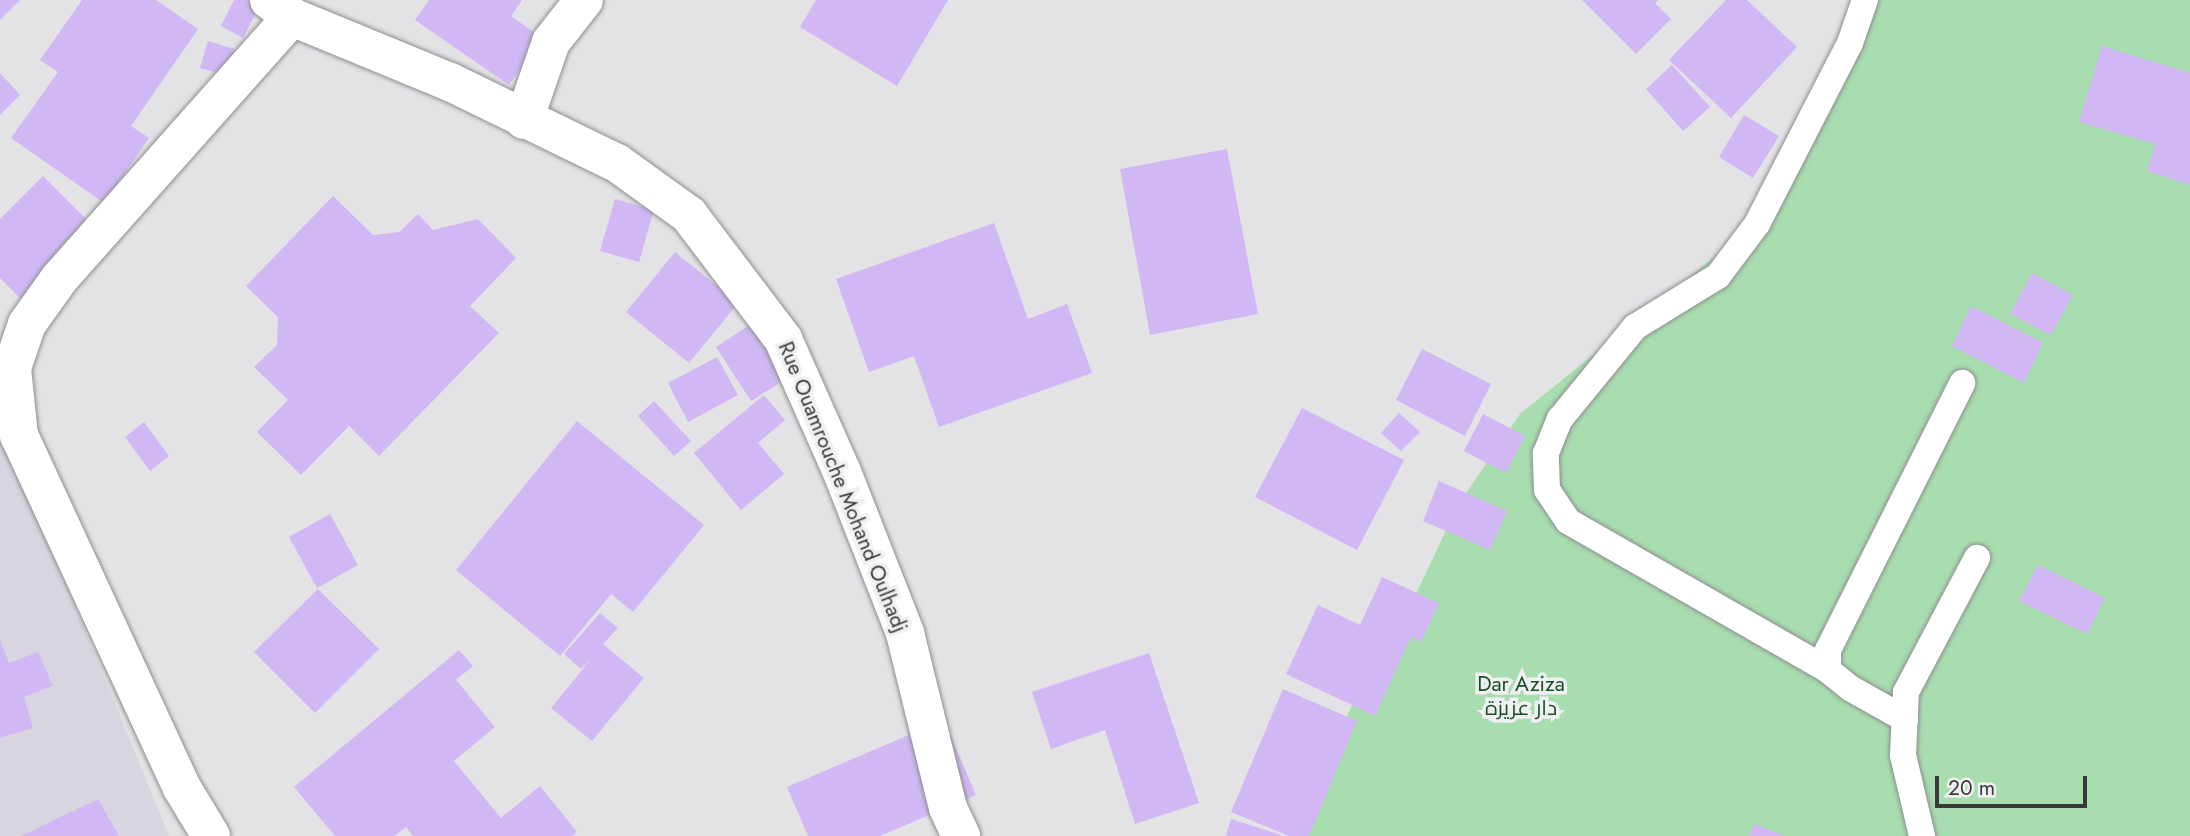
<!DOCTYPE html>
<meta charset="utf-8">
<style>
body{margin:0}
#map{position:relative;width:2190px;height:836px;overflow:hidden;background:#e3e2e5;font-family:Jost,Cairo,sans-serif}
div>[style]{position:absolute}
.built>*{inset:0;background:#d9d5e0}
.green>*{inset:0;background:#a8deaf}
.building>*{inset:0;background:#d1b8f5}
.roads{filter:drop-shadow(0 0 2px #8f8e91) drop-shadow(0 0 2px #8f8e91)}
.service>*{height:26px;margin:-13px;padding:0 13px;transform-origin:13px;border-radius:13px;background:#fff}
.minor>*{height:38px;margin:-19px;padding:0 19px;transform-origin:19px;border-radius:19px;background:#fff}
.tertiary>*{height:38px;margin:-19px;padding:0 19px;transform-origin:19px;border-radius:19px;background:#fff}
span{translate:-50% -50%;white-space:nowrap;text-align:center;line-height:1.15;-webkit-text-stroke:7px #f0eff2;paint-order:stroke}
.street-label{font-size:21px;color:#3a3a3b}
.park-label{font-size:21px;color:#165125}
.scale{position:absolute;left:1935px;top:776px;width:152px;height:32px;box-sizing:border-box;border:4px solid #3a3a3b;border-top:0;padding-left:9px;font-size:21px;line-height:24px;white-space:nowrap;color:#3a3a3b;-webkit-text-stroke:5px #f0eff2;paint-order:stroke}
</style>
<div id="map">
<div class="built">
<div style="clip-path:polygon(0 421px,11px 449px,169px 836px,0 836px)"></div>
</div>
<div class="green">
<div style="clip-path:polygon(1853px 0,2190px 0,2190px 836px,1293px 836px,1357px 694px,1409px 609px,1458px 505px,1520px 414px,1729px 245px,1829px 69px)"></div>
</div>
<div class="building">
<div style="clip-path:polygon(0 0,20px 0,0 20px)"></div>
<div style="clip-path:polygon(82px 0,156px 0,198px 29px,131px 126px,149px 138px,104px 203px,11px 138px,58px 72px,40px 60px)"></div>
<div style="clip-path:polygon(234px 0,247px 0,259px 7px,243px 38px,221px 26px)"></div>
<div style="clip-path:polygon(429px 0,522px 0,511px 16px,542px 38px,509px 85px,415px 20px)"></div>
<div style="clip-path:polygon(816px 0,948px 0,897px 86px,800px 27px)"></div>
<div style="clip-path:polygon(1582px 0,1658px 0,1655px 3px,1671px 19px,1636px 54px)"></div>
<div style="clip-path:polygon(1726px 0,1747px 0,1797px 47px,1731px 118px,1669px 60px)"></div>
<div style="clip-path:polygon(208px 41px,234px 49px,226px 75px,200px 68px)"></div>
<div style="clip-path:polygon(2102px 46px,2190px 73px,2190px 185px,2147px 171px,2155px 144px,2079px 122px)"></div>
<div style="clip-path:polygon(1672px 65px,1710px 107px,1683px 131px,1646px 89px)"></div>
<div style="clip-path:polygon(0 73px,20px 95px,0 115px)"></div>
<div style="clip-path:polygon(1744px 115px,1779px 136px,1753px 178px,1719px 157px)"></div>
<div style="clip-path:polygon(1227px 149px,1258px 314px,1150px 335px,1120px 169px)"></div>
<div style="clip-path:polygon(43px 176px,96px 229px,24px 302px,0 278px,0 219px)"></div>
<div style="clip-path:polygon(333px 196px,373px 235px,399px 232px,418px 214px,433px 230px,478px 219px,516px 258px,470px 306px,499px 333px,379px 456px,349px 426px,301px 475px,257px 432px,288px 400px,254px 367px,277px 345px,278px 317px,246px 286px)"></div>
<div style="clip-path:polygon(615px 199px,654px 210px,639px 262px,600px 251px)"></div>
<div style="clip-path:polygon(994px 223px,1028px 319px,1067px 304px,1092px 373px,939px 427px,914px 356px,869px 372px,836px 279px)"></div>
<div style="clip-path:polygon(675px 252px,738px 303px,689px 363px,626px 312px)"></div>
<div style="clip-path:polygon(2032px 273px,2073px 295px,2051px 335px,2010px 314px)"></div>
<div style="clip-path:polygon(1971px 306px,2043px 343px,2024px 383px,1952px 346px)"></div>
<div style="clip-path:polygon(751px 324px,786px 379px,751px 401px,716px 347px)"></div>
<div style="clip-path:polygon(1422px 349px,1491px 384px,1465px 436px,1396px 400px)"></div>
<div style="clip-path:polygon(717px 357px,738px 395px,688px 422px,668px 383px)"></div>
<div style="clip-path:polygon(764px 395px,785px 420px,758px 443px,784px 474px,741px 510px,694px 453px)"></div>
<div style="clip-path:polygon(654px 401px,691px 441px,674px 456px,638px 416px)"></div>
<div style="clip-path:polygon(1302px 408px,1404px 460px,1357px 550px,1255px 497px)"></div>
<div style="clip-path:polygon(1399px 413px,1420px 432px,1401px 451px,1381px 433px)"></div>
<div style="clip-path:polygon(1483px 414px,1525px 436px,1506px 473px,1464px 451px)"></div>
<div style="clip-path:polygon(577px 421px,704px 525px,633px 612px,611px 594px,560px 656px,456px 570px)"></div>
<div style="clip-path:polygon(144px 422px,169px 456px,150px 471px,125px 437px)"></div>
<div style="clip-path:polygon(1439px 481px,1507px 511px,1490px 550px,1423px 521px)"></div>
<div style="clip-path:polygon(330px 514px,358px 565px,317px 588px,289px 537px)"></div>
<div style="clip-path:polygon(2038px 565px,2105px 598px,2087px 634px,2019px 601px)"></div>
<div style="clip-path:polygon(1382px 577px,1439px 603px,1421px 642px,1411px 637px,1375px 716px,1286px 674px,1318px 605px,1360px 625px)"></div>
<div style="clip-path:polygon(318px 589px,379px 649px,315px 713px,254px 652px)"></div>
<div style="clip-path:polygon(600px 613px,618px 628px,603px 644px,644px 678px,592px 741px,551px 708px,592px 658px,581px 669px,564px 654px)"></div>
<div style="clip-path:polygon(0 640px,9px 663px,38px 652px,53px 686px,24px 697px,33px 728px,0 738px)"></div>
<div style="clip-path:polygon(459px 650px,473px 666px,456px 680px,495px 727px,454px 761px,501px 818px,540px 786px,577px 832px,572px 836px,413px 836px,406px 827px,394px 836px,335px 836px,294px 787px)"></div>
<div style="clip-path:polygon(1149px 653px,1199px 803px,1135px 824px,1105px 730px,1051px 749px,1032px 692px)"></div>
<div style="clip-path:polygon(1283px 689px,1357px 721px,1309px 836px,1289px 836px,1231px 812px)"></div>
<div style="clip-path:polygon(944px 720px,976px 795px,880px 836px,808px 836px,787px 787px)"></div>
<div style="clip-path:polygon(98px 799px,119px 836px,21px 836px)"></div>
<div style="clip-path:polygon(1231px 819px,1281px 835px,1281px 836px,1226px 836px)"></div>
<div style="clip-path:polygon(1754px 824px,1786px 836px,1749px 836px)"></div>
</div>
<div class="roads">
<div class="service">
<div style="left:1828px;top:670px;width:300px;rotate:-150.2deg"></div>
<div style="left:1568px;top:521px;width:37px;rotate:-124deg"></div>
<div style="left:1547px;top:490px;width:37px;rotate:-92deg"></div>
<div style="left:1546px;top:453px;width:37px;rotate:-68deg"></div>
<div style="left:1560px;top:419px;width:119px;rotate:-50.8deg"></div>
<div style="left:1635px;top:327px;width:97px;rotate:-31.6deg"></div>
<div style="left:1718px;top:276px;width:65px;rotate:-53.1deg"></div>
<div style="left:1757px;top:224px;width:203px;rotate:-62.8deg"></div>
<div style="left:1850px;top:43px;width:46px;rotate:-70.8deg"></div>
<div style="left:1905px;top:719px;width:63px;rotate:-150.6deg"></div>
<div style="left:1850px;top:688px;width:28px;rotate:-141deg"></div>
<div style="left:1828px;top:670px;width:20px;rotate:-90deg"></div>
<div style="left:1828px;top:650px;width:299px;rotate:-63.3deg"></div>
<div style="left:1922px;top:836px;width:83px;rotate:-103.2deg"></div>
<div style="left:1903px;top:755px;width:63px;rotate:-87.3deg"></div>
<div style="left:1906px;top:692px;width:152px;rotate:-62.1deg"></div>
</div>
<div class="minor">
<div style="left:524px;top:120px;width:83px;rotate:-70.9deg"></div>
<div style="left:551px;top:42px;width:53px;rotate:-51.8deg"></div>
<div style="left:211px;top:836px;width:56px;rotate:-121.1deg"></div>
<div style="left:182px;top:788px;width:388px;rotate:-114.8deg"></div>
<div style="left:19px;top:436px;width:68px;rotate:-95.9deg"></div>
<div style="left:12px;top:368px;width:46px;rotate:-71.2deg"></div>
<div style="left:27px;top:324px;width:55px;rotate:-54.6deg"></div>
<div style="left:59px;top:279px;width:351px;rotate:-48.4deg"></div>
</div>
<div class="tertiary">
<div style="left:269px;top:0;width:29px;rotate:36deg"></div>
<div style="left:292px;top:17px;width:171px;rotate:22.4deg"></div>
<div style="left:450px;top:82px;width:186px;rotate:25.9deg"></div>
<div style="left:617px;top:163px;width:89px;rotate:35.8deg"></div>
<div style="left:689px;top:215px;width:156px;rotate:52.8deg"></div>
<div style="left:783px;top:339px;width:145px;rotate:66.1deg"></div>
<div style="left:842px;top:472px;width:173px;rotate:68.6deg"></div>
<div style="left:905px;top:633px;width:180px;rotate:76.2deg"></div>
<div style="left:948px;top:808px;width:31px;rotate:65deg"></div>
</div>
</div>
<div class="street-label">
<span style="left:843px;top:487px;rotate:68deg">Rue Ouamrouche Mohand Oulhadj</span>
</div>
<div class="park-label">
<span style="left:1521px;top:696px">Dar Aziza<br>دار عزيزة</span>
</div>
<div class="scale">20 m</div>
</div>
